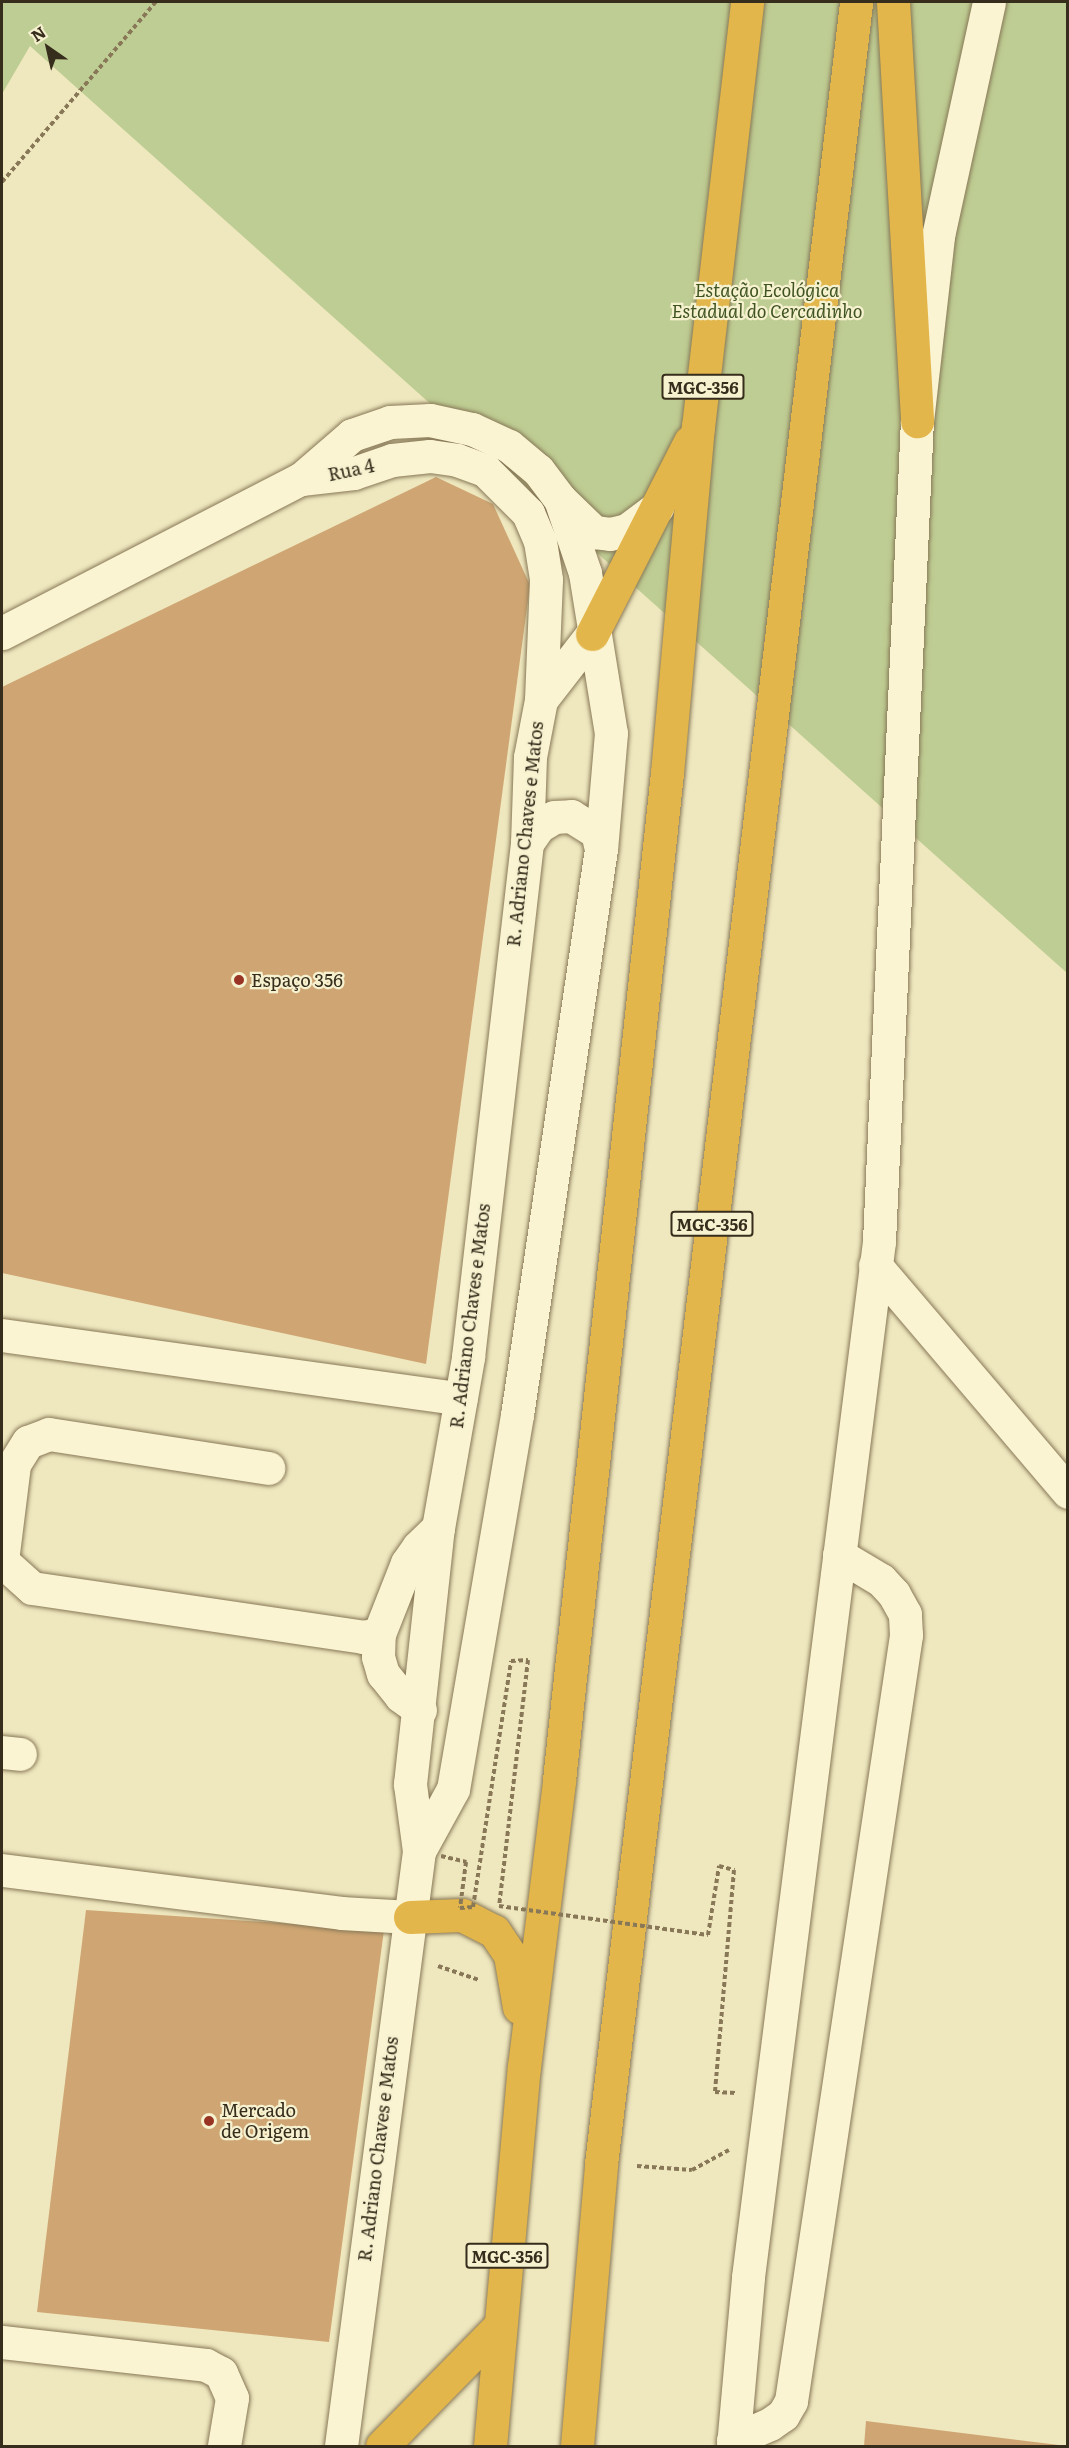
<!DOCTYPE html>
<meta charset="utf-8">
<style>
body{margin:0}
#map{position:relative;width:1069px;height:2448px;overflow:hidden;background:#efe8bf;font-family:Literata,serif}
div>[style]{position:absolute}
.green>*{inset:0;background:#becd93}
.building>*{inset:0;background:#cfa673}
.path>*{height:4px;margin-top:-2px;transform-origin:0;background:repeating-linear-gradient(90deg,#887857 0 4.5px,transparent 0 7.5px)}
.roads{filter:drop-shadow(0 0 2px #887857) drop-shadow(0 0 2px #887857)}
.minor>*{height:33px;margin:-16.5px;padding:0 16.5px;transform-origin:16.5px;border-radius:16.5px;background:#faf4d2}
.highway>*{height:33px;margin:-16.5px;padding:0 16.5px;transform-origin:16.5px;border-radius:16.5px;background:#e3b64b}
.path-bridge>*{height:4px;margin-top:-2px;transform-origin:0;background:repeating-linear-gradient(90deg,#887857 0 4.5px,transparent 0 7.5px)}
.dots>*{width:16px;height:16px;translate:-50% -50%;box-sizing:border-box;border:3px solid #f6f1cf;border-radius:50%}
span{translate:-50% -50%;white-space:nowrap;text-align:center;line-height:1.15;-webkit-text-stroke:4.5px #f6f1cf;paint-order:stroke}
.shield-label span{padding:2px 4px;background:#f6f1cf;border:2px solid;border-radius:4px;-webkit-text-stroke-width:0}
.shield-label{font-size:16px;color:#372d1c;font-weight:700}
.park-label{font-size:18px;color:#405422;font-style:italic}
.street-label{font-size:18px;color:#372d1c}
.poi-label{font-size:18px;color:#372d1c}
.left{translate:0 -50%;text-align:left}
.frame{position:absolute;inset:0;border:3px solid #372d1c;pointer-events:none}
.north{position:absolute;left:18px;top:18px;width:60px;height:60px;-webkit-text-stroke:4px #f6f1cf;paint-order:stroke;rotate:326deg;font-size:16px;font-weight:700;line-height:24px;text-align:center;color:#372d1c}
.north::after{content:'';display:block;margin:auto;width:21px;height:27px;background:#372d1c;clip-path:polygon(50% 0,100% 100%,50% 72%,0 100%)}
</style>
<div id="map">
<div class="green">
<div style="clip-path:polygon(2px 2px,1067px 2px,1067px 973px,30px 46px,2px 94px)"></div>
</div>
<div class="building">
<div style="clip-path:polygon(436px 477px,493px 504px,530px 585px,426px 1364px,2px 1273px,2px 687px)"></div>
<div style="clip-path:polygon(86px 1910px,384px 1930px,329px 2342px,37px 2312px)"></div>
<div style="clip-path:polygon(866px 2421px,1059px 2445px,1059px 2446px,864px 2446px)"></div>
</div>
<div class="path">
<div style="left:2px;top:182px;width:237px;rotate:-49.5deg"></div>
<div style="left:438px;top:1966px;width:43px;rotate:18.9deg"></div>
<div style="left:637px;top:2166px;width:55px;rotate:4.2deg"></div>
<div style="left:692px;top:2170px;width:42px;rotate:-28.4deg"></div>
</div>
<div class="roads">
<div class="minor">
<div style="left:301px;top:479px;width:67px;rotate:-40.8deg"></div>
<div style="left:352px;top:435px;width:40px;rotate:-18.9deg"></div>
<div style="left:390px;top:422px;width:40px;rotate:-2.9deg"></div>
<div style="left:430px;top:420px;width:43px;rotate:12.1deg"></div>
<div style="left:472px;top:429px;width:41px;rotate:24.7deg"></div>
<div style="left:509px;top:446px;width:38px;rotate:40deg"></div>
<div style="left:538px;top:470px;width:36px;rotate:53deg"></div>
<div style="left:560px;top:499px;width:78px;rotate:71.3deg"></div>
<div style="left:585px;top:573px;width:162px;rotate:80.8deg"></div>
<div style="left:611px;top:733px;width:116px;rotate:94.9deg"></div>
<div style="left:601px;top:849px;width:572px;rotate:98.44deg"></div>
<div style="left:517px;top:1415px;width:379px;rotate:99.7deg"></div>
<div style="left:453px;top:1789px;width:71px;rotate:118.7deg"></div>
<div style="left:562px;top:501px;width:45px;rotate:44.1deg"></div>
<div style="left:594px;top:532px;width:16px;rotate:7deg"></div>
<div style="left:610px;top:534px;width:17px;rotate:-13deg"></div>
<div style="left:627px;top:530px;width:38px;rotate:-37deg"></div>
<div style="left:2px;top:633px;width:336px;rotate:-27.3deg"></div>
<div style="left:301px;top:479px;width:53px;rotate:-6.5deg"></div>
<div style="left:354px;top:473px;width:40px;rotate:-18.9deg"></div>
<div style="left:392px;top:460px;width:38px;rotate:-6deg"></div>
<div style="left:430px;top:456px;width:27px;rotate:8deg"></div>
<div style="left:457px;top:460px;width:30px;rotate:20deg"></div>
<div style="left:485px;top:470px;width:61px;rotate:45deg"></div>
<div style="left:528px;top:513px;width:30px;rotate:67deg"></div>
<div style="left:540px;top:541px;width:39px;rotate:81deg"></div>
<div style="left:546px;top:580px;width:120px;rotate:92.4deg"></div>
<div style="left:527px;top:843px;width:21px;rotate:-55deg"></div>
<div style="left:539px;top:826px;width:17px;rotate:-31deg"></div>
<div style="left:554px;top:817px;width:17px;rotate:-3deg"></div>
<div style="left:571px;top:816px;width:31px;rotate:32deg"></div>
<div style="left:597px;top:832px;width:17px;rotate:77deg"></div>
<div style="left:875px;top:1265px;width:298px;rotate:49.6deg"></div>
<div style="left:2px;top:1335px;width:463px;rotate:7.9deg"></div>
<div style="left:2px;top:1561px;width:40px;rotate:42deg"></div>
<div style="left:32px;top:1588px;width:335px;rotate:8.4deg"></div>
<div style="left:363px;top:1637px;width:16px;rotate:-11deg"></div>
<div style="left:2px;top:1561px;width:98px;rotate:-82.9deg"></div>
<div style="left:14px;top:1464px;width:26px;rotate:-58deg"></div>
<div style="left:28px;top:1442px;width:22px;rotate:-21deg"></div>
<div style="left:49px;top:1434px;width:222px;rotate:8.8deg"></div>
<div style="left:420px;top:1710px;width:24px;rotate:-144deg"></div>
<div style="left:401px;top:1696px;width:28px;rotate:-129deg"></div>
<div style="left:383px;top:1674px;width:18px;rotate:-106deg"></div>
<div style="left:378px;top:1657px;width:23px;rotate:-88deg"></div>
<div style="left:379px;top:1634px;width:76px;rotate:-68.5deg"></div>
<div style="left:407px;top:1563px;width:19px;rotate:-55deg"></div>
<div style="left:418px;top:1547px;width:28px;rotate:-44deg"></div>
<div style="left:2px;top:1752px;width:18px;rotate:6deg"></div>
<div style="left:2px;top:1870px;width:342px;rotate:7.2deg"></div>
<div style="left:341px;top:1913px;width:69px;rotate:3.3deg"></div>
<div style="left:2px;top:2342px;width:205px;rotate:6.4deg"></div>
<div style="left:206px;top:2365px;width:17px;rotate:28deg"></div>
<div style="left:221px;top:2373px;width:27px;rotate:66deg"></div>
<div style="left:232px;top:2398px;width:49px;rotate:99.5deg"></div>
<div style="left:733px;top:2440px;width:40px;rotate:-23.4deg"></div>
<div style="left:770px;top:2424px;width:16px;rotate:-35deg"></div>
<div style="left:783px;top:2415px;width:16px;rotate:-60deg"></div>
<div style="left:791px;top:2401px;width:775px;rotate:-81.46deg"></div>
<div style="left:906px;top:1635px;width:21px;rotate:-93deg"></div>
<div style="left:905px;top:1614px;width:23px;rotate:-119deg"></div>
<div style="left:894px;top:1594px;width:19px;rotate:-133deg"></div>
<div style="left:881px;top:1580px;width:49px;rotate:-149.2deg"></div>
<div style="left:341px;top:2446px;width:600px;rotate:-82.53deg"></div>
<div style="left:419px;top:1851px;width:68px;rotate:-97.7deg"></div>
<div style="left:410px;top:1784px;width:258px;rotate:-83.8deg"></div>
<div style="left:438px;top:1528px;width:174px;rotate:-80deg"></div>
<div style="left:468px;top:1357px;width:517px;rotate:-83.45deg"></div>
<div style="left:527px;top:843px;width:86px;rotate:-88deg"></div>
<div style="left:530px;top:757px;width:58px;rotate:-79.1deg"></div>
<div style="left:541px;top:700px;width:83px;rotate:-52.3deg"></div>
<div style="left:733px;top:2446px;width:170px;rotate:-84.9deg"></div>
<div style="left:748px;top:2277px;width:1044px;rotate:-82.79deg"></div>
<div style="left:879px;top:1241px;width:821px;rotate:-87.35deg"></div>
<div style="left:917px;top:421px;width:186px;rotate:-83.5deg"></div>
<div style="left:938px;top:236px;width:239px;rotate:-77.7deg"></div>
</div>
<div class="highway">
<div style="left:893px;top:2px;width:420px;rotate:86.7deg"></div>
<div style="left:592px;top:634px;width:216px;rotate:-63deg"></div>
<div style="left:410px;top:1917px;width:52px;rotate:-2.2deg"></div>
<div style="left:462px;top:1915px;width:36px;rotate:27deg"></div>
<div style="left:494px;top:1931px;width:29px;rotate:56deg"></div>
<div style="left:510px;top:1955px;width:53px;rotate:80.2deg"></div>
<div style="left:382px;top:2446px;width:168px;rotate:-45.5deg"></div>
<div style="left:490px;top:2446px;width:381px;rotate:-84.9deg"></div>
<div style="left:524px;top:2067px;width:289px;rotate:-83deg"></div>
<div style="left:559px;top:1780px;width:1013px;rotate:-83.88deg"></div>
<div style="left:667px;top:773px;width:347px;rotate:-84.9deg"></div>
<div style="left:698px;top:427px;width:428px;rotate:-83.4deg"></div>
<div style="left:577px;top:2446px;width:283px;rotate:-85.1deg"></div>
<div style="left:601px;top:2164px;width:2177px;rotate:-83.27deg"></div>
</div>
</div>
<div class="path-bridge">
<div style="left:441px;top:1856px;width:26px;rotate:13deg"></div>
<div style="left:466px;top:1862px;width:46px;rotate:97.4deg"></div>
<div style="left:460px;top:1908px;width:13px;rotate:-4deg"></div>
<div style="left:473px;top:1907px;width:249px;rotate:-81.2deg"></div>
<div style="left:511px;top:1661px;width:17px;rotate:-3deg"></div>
<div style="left:528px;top:1660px;width:248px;rotate:96.7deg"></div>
<div style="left:499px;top:1906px;width:211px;rotate:7.9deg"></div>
<div style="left:708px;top:1935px;width:70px;rotate:-80.9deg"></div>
<div style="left:719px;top:1866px;width:16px;rotate:15deg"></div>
<div style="left:734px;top:1870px;width:223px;rotate:94.9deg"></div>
<div style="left:715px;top:2092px;width:21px;rotate:3deg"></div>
</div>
<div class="dots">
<div style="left:239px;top:980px;background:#993425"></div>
<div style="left:209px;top:2121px;background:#993425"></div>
</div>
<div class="shield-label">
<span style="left:703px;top:387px">MGC-356</span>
<span style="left:712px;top:1224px">MGC-356</span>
<span style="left:507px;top:2256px">MGC-356</span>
</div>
<div class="park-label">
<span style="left:767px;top:301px">Estação Ecológica<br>Estadual do Cercadinho</span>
</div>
<div class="street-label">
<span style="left:351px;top:470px;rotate:-12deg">Rua 4</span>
<span style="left:525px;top:834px;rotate:-84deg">R. Adriano Chaves e Matos</span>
<span style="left:470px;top:1316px;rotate:-83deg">R. Adriano Chaves e Matos</span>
<span style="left:378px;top:2149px;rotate:-83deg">R. Adriano Chaves e Matos</span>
</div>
<div class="poi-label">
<span class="left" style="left:251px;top:980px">Espaço 356</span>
<span class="left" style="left:221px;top:2121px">Mercado<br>de Origem</span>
</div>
<div class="frame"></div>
<div class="north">N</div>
</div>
